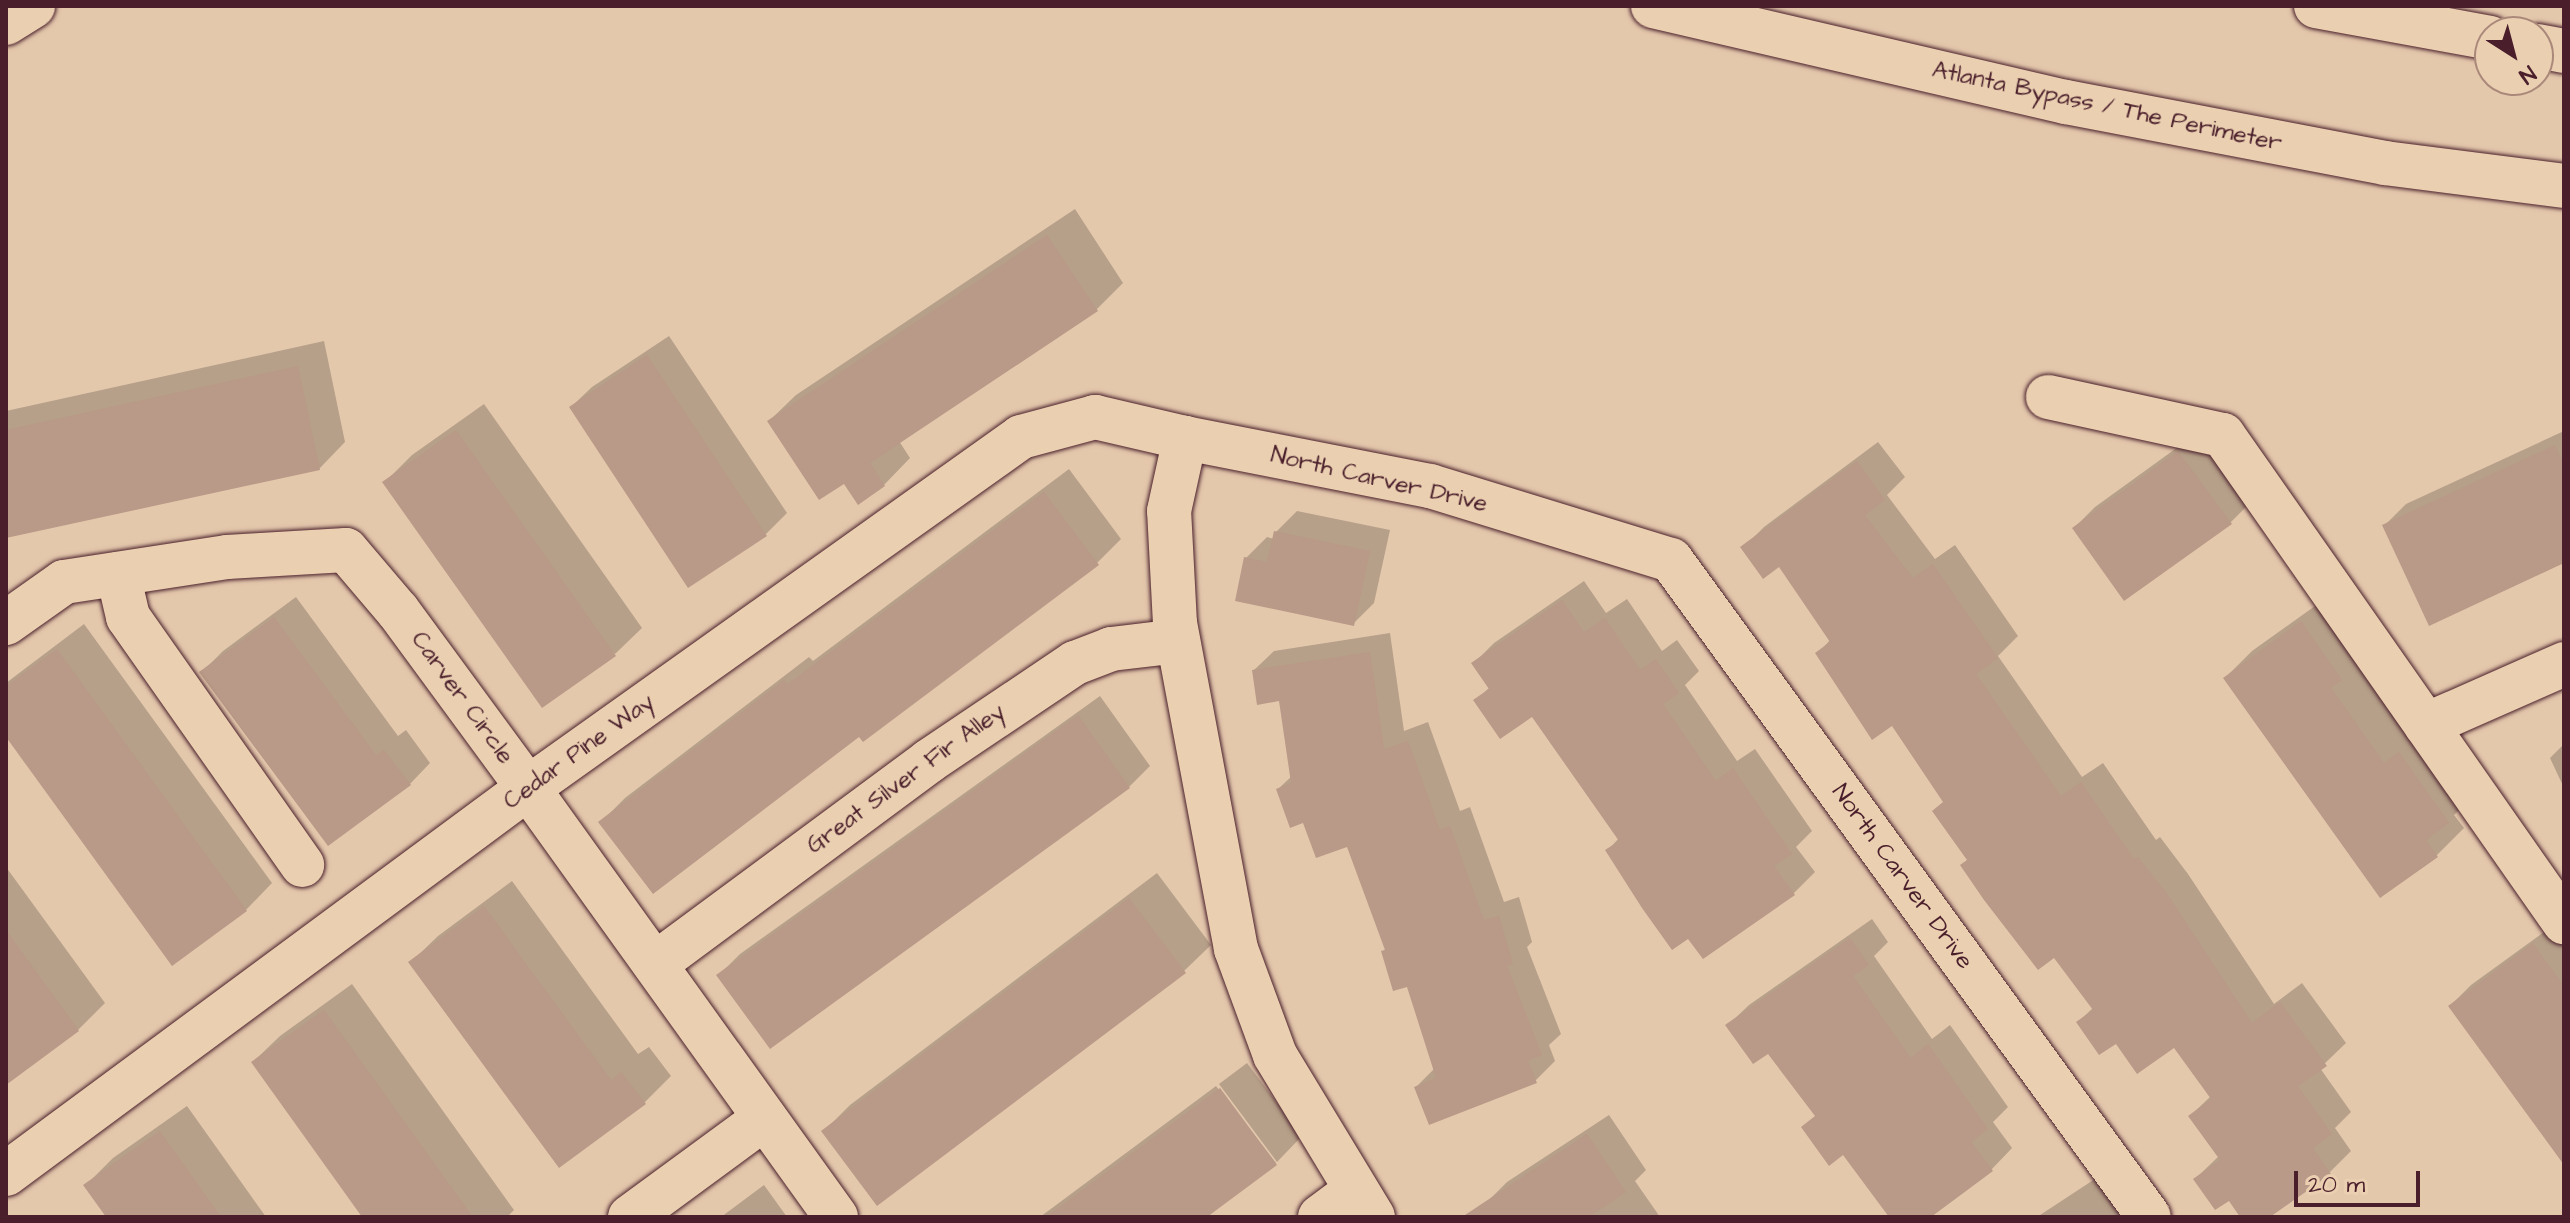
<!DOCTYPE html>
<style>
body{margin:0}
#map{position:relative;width:2570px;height:1223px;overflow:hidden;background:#e4c8ac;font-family:"Architects Daughter",sans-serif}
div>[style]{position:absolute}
.shadow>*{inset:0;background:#0003}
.building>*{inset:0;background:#b99987}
.roads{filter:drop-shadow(0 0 2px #4a1f2b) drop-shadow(0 0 2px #4a1f2b)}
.minor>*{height:44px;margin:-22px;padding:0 22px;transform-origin:22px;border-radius:22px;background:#eacfb1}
.highway>*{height:44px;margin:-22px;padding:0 22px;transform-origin:22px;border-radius:22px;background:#eacfb1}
span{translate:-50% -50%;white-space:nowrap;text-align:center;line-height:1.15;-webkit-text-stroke:7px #eacfb1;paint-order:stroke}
.street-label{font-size:24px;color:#4a1f2b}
.frame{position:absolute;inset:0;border:8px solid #4a1f2b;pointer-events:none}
.north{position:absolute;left:2474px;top:16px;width:80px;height:80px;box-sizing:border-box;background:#eacfb1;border:2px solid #aa897b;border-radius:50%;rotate:144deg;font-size:22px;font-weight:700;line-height:32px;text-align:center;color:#4a1f2b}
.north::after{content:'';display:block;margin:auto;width:28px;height:36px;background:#4a1f2b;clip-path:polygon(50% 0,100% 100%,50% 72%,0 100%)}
.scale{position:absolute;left:2294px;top:1171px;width:126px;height:36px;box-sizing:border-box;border:4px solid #4a1f2b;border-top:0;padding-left:10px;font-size:24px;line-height:28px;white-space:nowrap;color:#4a1f2b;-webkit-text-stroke:6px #eacfb1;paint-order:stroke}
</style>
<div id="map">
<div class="shadow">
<div style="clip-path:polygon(1075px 209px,1123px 283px,1096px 310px,899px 441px,910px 458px,884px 485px,769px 421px,796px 395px)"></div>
<div style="clip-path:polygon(669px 336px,787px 513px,766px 534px,689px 585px,571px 407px,592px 387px)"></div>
<div style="clip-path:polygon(324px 341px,345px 442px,319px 469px,6px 536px,6px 411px)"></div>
<div style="clip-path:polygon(484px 404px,642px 628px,615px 654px,385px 482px,412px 455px)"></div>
<div style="clip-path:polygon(2200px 431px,2251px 502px,2230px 523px,2074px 528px,2095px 507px)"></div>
<div style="clip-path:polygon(2564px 431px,2564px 561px,2385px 525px,2406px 504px)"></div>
<div style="clip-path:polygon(1878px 442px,1905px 477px,1887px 495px,1935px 559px,1955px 545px,2018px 636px,1998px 656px,2082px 777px,2103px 763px,2156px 840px,2160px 837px,2188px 874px,2274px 1004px,2302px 983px,2346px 1043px,2320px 1068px,2351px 1112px,2335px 1128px,2351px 1151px,2330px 1172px,2267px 1217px,2242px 1217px,2229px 1198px,2195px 1179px,2219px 1156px,2190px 1116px,2211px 1096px,2174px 1046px,2116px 1041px,2078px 1022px,2094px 1007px,2055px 955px,1968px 859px,1945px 801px,1892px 724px,1818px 653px,1831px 639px,1780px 564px,1743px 548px,1764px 527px)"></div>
<div style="clip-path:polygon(1069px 469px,1121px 539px,1097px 563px,859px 734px,601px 822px,625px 798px,809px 657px,813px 661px)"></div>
<div style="clip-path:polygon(1297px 511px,1390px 530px,1374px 603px,1353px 624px,1246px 558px,1267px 537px,1274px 539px,1276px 532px)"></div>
<div style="clip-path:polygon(1584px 581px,1606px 613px,1627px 599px,1662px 651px,1677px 640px,1699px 671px,1685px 685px,1737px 761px,1755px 749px,1812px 831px,1796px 847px,1815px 872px,1794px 893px,1703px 957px,1689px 936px,1608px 850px,1619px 838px,1533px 714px,1476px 700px,1490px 687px,1474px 663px,1494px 643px)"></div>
<div style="clip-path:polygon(2329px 596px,2475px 795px,2454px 815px,2464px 828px,2437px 855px,2381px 895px,2225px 678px,2252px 651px)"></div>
<div style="clip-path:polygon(296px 597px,398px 736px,406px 730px,430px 763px,410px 784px,202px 672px,223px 651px)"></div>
<div style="clip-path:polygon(84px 624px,272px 883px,246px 910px,6px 734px,6px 683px)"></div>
<div style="clip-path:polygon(1390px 633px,1404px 731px,1428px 722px,1460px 811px,1470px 807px,1504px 902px,1519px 897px,1532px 942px,1527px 947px,1561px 1034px,1549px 1045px,1555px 1061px,1535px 1081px,1416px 1087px,1435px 1068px,1408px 984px,1383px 952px,1386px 948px,1349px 844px,1305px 820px,1278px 789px,1292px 776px,1281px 699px,1254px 670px,1274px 651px)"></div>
<div style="clip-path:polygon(1100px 696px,1150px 766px,1129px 787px,719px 975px,740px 954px)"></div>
<div style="clip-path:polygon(2564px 744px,2564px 788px,2550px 758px)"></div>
<div style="clip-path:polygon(6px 867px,105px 1003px,78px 1030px,6px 1082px)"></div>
<div style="clip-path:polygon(1157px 873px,1211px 945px,1184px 971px,823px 1132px,850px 1105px)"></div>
<div style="clip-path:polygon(512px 881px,638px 1054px,649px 1047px,671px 1076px,644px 1103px,411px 962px,438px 936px)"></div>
<div style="clip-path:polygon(1872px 919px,1888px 942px,1874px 956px,1932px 1039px,1950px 1025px,2008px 1107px,1993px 1122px,2012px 1148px,1992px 1169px,1928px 1217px,1892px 1217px,1769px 1051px,1728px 1025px,1749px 1005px)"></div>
<div style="clip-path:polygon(2555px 924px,2564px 936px,2564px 1157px,2450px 1006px,2471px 985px)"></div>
<div style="clip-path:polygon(352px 984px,514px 1210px,507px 1217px,365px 1217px,253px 1062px,280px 1036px)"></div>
<div style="clip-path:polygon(1247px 1063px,1302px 1136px,1277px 1162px,1219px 1084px)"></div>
<div style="clip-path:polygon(1216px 1086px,1276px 1163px,1203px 1217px,1040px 1217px)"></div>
<div style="clip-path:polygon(187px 1106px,266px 1217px,109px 1217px,86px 1185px,113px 1158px)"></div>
<div style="clip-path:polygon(1609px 1115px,1646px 1170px,1635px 1181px,1660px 1217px,1495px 1217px,1486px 1203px,1507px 1182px)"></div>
<div style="clip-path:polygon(2101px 1175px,2128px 1217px,2037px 1217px)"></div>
<div style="clip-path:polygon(764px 1185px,787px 1217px,721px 1217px)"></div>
</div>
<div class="building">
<div style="clip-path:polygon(1047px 235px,1098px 311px,870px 463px,885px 486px,858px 505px,844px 484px,819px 500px,767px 421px)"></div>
<div style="clip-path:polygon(647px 355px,767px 536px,688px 588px,569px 407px)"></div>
<div style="clip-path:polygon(298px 366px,320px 470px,6px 538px,6px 430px)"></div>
<div style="clip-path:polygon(456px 430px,616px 656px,542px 708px,382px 482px)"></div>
<div style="clip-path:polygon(2555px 445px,2564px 465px,2564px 563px,2429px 626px,2382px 525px)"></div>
<div style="clip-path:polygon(2178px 451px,2232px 524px,2124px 601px,2072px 528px)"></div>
<div style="clip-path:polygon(1857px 461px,1885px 500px,1865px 515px,1913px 578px,1933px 564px,1998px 658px,1976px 674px,2061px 796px,2081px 782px,2134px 859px,2138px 857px,2168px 895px,2252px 1023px,2280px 1002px,2327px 1066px,2298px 1086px,2332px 1134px,2313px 1148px,2331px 1174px,2270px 1217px,2240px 1217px,2229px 1201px,2215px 1210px,2193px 1179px,2220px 1160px,2188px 1116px,2211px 1099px,2174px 1048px,2137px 1074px,2116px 1044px,2099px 1055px,2076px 1022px,2093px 1010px,2054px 958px,2038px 970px,1984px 900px,1960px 865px,1967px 860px,1932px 811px,1943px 802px,1892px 726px,1872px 740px,1815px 653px,1830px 642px,1779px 567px,1763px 579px,1740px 547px)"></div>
<div style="clip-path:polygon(1044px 492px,1099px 565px,863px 742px,859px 737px,653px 894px,598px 822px,784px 680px,788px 684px)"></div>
<div style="clip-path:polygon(1274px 531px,1370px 551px,1354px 626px,1235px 601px,1244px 557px,1267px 562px)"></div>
<div style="clip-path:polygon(1562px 600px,1584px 632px,1605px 618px,1640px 670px,1656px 659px,1679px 693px,1663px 704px,1716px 781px,1733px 768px,1792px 854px,1774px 866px,1795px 895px,1703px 959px,1688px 939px,1672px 950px,1642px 908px,1605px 850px,1619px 841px,1532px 717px,1500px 739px,1473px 700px,1489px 689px,1471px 663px)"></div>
<div style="clip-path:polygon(274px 617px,376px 755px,384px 750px,411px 785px,328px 846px,199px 672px)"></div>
<div style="clip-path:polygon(2301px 621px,2342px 680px,2331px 688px,2384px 763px,2399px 752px,2449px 823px,2426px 840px,2438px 857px,2380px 898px,2223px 678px)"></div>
<div style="clip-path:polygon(57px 649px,247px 911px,172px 966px,6px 737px,6px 686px)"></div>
<div style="clip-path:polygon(1370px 652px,1384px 749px,1408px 741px,1440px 830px,1450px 826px,1484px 920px,1499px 916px,1513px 964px,1507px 966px,1542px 1055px,1528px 1061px,1537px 1083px,1429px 1125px,1414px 1087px,1436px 1078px,1407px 987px,1393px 991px,1381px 951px,1385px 950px,1347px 847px,1316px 858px,1303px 823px,1290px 828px,1276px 789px,1291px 783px,1279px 701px,1257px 705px,1252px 670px)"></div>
<div style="clip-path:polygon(1078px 715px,1130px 788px,770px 1049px,716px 975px)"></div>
<div style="clip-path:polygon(1129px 898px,1186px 973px,877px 1206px,821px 1131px)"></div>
<div style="clip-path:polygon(484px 906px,611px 1080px,621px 1072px,646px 1104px,559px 1168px,408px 962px)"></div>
<div style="clip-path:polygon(6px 930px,79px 1031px,6px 1085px)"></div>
<div style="clip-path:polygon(1850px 938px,1869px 965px,1853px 976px,1911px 1058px,1928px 1044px,1988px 1129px,1971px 1142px,1993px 1171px,1931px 1217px,1889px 1217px,1843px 1155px,1829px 1166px,1801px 1127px,1815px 1116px,1768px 1054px,1753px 1064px,1725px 1025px)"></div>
<div style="clip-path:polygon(2533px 943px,2564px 986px,2564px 1165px,2448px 1006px)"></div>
<div style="clip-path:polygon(324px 1010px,473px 1217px,362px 1217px,251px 1062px)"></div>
<div style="clip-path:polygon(1220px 1088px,1277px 1165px,1207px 1217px,1046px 1217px)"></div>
<div style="clip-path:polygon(160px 1131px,221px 1217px,106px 1217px,83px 1185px)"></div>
<div style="clip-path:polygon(1587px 1134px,1626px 1192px,1589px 1217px,1462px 1217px)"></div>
</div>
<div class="roads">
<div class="minor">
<div style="left:2048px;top:397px;width:179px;rotate:12.3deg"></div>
<div style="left:2223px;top:435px;width:595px;rotate:55deg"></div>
<div style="left:118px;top:574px;width:44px;rotate:76.9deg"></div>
<div style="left:128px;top:617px;width:303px;rotate:54.9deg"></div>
<div style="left:6px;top:623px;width:71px;rotate:-35.3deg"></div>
<div style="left:64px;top:582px;width:165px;rotate:-8.7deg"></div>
<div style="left:227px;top:557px;width:119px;rotate:-3.4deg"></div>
<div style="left:346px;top:550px;width:80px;rotate:49.6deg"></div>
<div style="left:398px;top:611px;width:220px;rotate:53.7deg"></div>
<div style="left:528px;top:788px;width:528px;rotate:54.32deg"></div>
<div style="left:2426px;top:725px;width:151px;rotate:-23.8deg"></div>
<div style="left:655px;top:964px;width:341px;rotate:-36.5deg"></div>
<div style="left:929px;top:761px;width:176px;rotate:-33.9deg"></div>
<div style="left:1075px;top:663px;width:39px;rotate:-21deg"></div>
<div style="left:1111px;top:649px;width:67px;rotate:-6.8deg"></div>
<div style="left:6px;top:1174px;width:649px;rotate:-36.48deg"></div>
<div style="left:528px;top:788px;width:605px;rotate:-35.45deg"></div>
<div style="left:1021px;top:437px;width:77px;rotate:-15.1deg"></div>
<div style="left:1095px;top:417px;width:92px;rotate:13.1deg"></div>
<div style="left:630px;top:1217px;width:167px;rotate:-36.3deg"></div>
<div style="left:1320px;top:1217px;width:44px;rotate:-36.6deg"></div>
<div style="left:1373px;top:1217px;width:189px;rotate:-121.2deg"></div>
<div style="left:1275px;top:1055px;width:113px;rotate:-110.2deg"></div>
<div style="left:1236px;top:949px;width:331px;rotate:-100.6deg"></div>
<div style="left:1175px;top:624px;width:113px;rotate:-93deg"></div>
<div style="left:1169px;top:511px;width:75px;rotate:-77.6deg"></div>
<div style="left:1185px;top:438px;width:250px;rotate:11.1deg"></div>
<div style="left:1430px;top:486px;width:252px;rotate:17.1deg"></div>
<div style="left:1671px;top:560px;width:812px;rotate:53.96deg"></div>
</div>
<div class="highway">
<div style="left:1653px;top:6px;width:424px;rotate:13.1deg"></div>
<div style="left:2066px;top:102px;width:325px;rotate:10.8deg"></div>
<div style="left:2385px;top:163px;width:180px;rotate:7.3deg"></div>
<div style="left:2316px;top:6px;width:177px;rotate:10.4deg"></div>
<div style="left:6px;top:23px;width:32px;rotate:-32deg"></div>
<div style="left:2538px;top:46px;width:26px;rotate:11deg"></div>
</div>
</div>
<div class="street-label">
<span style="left:2107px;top:107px;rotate:12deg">Atlanta Bypass / The Perimeter</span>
<span style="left:1379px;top:480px;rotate:13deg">North Carver Drive</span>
<span style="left:462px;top:698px;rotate:54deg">Carver Circle</span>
<span style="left:579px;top:752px;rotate:-36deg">Cedar Pine Way</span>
<span style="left:906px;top:779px;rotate:-36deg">Great Silver Fir Alley</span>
<span style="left:1902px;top:877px;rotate:54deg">North Carver Drive</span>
</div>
<div class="frame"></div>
<div class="north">N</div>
<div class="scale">20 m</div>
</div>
